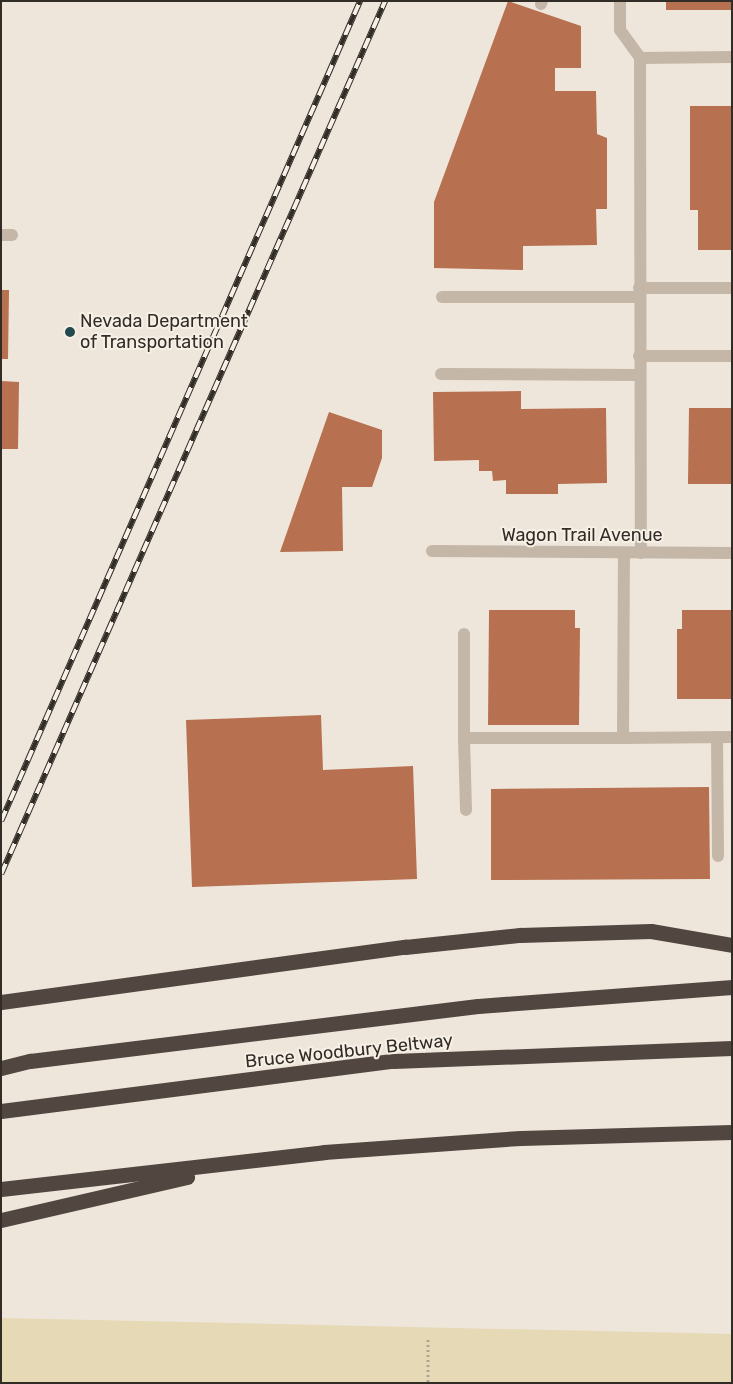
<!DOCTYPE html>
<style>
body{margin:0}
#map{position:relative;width:733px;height:1384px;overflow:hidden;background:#eee6db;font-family:Rubik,sans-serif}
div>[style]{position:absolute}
.sand>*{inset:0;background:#e6d9b5}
.building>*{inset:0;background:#b77050}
.path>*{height:3px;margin-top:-1.5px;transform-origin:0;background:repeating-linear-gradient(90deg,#b0a293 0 2.5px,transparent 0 5px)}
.minor>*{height:12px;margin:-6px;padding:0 6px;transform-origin:6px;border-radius:6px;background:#c5b7a8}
.highway>*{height:15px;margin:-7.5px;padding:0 7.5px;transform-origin:7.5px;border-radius:7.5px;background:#524740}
.rail>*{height:5.5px;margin-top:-2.75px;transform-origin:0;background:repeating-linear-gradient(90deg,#f6f0e6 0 11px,#322c27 0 22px);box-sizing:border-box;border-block:1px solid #322c27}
.dots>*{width:14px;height:14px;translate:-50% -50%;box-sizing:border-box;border:2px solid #f6f0e6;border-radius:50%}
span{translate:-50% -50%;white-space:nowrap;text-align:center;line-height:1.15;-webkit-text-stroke:4px #f6f0e6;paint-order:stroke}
.poi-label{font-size:18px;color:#322c27}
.left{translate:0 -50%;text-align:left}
.street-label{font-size:18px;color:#322c27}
.frame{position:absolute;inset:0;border:2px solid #322c27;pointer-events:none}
</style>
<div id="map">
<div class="sand">
<div style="clip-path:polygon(1px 1318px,732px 1334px,732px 1383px,1px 1383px)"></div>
</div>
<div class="building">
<div style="clip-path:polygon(508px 1px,581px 26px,581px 68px,555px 68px,555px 91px,596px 91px,597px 134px,607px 138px,607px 209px,596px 209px,597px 245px,523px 246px,523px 270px,434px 268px,434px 202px)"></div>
<div style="clip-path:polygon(666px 1px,732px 1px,732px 10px,666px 10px)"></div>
<div style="clip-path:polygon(690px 106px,732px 106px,732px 250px,698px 250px,698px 210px,690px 210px)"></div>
<div style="clip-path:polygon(1px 290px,9px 290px,8px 359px,1px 359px)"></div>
<div style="clip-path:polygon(1px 381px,19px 382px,18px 449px,1px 449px)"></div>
<div style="clip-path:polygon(521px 391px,521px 409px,606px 408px,607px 483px,558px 484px,558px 494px,506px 494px,506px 480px,493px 481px,492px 471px,479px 471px,479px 460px,434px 461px,433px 392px)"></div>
<div style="clip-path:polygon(689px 408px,732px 408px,732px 484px,688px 484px)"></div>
<div style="clip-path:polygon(329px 412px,382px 430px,382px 458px,372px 487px,342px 487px,343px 551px,280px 552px)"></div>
<div style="clip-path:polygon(489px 610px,575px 610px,575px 628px,580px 628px,579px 725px,488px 725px)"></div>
<div style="clip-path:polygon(682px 610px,732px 610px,732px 699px,677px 699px,677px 629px,682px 629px)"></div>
<div style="clip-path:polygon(321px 715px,323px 770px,413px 766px,417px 879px,192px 887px,186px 720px)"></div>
<div style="clip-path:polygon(709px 787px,710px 879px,491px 880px,491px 789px)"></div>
</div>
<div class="path">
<div style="left:428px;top:1339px;width:44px;rotate:90deg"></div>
</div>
<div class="minor">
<div style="left:620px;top:1px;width:29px;rotate:90deg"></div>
<div style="left:620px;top:30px;width:34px;rotate:54deg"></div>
<div style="left:640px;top:58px;width:92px;rotate:-0.6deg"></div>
<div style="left:541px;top:4px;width:3px;rotate:-72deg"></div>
<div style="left:640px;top:58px;width:495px;rotate:89.9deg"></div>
<div style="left:1px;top:235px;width:11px"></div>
<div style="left:639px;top:288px;width:93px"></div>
<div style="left:442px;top:297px;width:197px"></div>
<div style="left:639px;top:356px;width:93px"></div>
<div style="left:441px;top:374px;width:198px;rotate:0.3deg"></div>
<div style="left:432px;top:551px;width:300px;rotate:0.4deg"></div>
<div style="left:464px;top:634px;width:104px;rotate:90deg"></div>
<div style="left:464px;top:738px;width:159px"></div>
<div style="left:623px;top:738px;width:185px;rotate:-89.7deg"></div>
<div style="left:717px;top:737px;width:119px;rotate:89.5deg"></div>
<div style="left:464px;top:738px;width:72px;rotate:88.4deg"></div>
<div style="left:623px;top:738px;width:109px;rotate:-0.5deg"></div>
</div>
<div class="highway">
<div style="left:1px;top:1002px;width:408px;rotate:-7.8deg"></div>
<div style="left:405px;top:947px;width:116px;rotate:-6deg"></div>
<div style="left:520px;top:935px;width:131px;rotate:-1.7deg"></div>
<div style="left:651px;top:931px;width:82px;rotate:9.8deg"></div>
<div style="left:1px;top:1068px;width:30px;rotate:-14deg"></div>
<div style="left:30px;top:1061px;width:451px;rotate:-7deg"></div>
<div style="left:478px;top:1006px;width:255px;rotate:-4.3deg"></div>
<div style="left:1px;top:1111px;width:396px;rotate:-7.3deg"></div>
<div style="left:394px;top:1061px;width:338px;rotate:-2.2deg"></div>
<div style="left:1px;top:1189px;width:325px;rotate:-6.5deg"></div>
<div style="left:324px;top:1152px;width:197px;rotate:-4.1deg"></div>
<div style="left:521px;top:1138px;width:211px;rotate:-1.6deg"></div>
<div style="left:1px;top:1220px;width:191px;rotate:-13deg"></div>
</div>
<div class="rail">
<div style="left:1px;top:821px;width:895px;rotate:-66.36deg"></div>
<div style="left:1px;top:874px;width:954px;rotate:-66.26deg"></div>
</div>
<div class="dots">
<div style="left:70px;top:332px;background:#22494f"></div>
</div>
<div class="poi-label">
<span class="left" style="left:80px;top:332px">Nevada Department<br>of Transportation</span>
</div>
<div class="street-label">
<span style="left:582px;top:535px">Wagon Trail Avenue</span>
<span style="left:349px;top:1051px;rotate:-6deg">Bruce Woodbury Beltway</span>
</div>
<div class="frame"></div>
</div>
